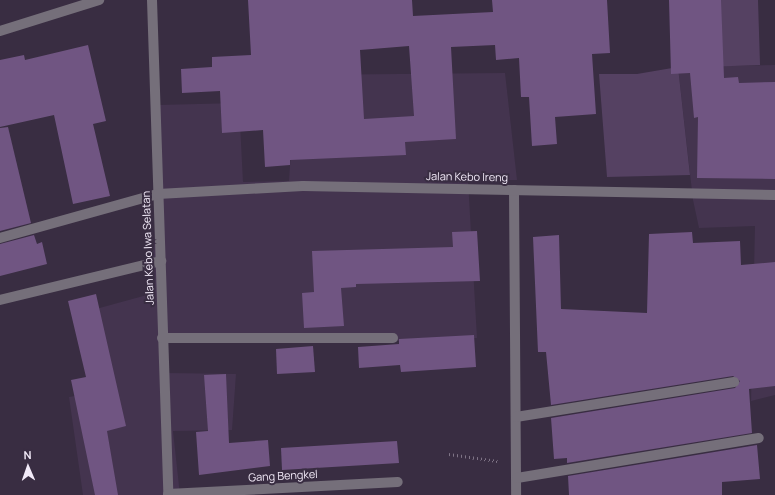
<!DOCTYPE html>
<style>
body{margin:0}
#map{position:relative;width:775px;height:495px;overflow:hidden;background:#392d42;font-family:Manrope,sans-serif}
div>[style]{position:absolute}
.built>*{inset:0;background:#44344f}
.green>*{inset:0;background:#554162}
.building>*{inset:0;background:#705582}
.path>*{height:2.5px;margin-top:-1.25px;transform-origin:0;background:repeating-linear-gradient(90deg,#7f7486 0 1px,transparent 0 4px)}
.minor>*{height:10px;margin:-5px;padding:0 5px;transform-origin:5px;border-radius:5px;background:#756f7a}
span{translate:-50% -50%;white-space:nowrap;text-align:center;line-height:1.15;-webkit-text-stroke:4px #392d42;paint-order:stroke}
.street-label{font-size:11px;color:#f2eaf8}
.north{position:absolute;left:8px;top:447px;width:40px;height:40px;-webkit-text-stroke:3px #392d42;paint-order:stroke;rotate:358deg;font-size:11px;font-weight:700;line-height:16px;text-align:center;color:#f2eaf8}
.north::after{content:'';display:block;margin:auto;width:14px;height:18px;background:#f2eaf8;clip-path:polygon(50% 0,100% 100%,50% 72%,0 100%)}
</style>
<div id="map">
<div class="built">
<div style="clip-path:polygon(775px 65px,775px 395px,751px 401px,755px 226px,699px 228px,693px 200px,678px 67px)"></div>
<div style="clip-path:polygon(505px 73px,517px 180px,468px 180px,477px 338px,367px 342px,162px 333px,166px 373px,236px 374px,232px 430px,173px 431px,180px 495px,83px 495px,69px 397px,92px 393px,74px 315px,147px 295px,158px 215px,158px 105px,239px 103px,243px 182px,289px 181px,296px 75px)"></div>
</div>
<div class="green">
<div style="clip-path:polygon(694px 0,758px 0,760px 65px,705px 67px)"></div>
<div style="clip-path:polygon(678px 67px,690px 175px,607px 177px,599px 74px,637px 74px)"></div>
</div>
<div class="building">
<div style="clip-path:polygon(evenodd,248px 0,412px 0,413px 16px,493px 12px,492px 0,607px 0,610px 53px,592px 54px,596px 114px,555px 117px,557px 144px,532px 146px,529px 97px,521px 97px,519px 58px,496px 60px,495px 45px,451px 47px,456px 139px,405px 142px,406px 155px,290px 160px,290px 165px,265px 167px,263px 130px,222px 133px,220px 91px,182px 93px,181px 69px,212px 67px,212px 57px,251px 55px,248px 0,409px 46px,414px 116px,364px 119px,360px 50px,409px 46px)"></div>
<div style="clip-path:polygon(669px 0,721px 0,724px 78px,738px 77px,739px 83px,775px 82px,775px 179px,697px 178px,698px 117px,694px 118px,690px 73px,671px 74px)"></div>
<div style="clip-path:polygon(88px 45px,106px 121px,93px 124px,110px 196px,73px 204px,54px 115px,0 127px,0 60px,24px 55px,25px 60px)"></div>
<div style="clip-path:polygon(8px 127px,31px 223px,0 231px,0 128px)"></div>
<div style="clip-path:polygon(477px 231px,480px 281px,356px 284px,356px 287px,341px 288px,344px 326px,304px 328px,302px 293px,314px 292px,312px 251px,453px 247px,452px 232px)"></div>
<div style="clip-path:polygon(692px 232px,693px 243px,740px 241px,741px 265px,775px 262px,775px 386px,749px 389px,752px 433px,567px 463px,567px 458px,554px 459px,551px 418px,735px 388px,740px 381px,733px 376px,551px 405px,546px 352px,538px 352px,533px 237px,559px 235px,561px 309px,647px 313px,649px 234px)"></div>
<div style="clip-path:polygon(34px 235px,37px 244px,42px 242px,47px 264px,0 276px,0 244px)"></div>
<div style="clip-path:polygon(96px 294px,126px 426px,107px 431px,118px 495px,95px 495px,71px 380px,86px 377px,68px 301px)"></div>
<div style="clip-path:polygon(474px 335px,476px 367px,401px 372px,400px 365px,359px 368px,358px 347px,399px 344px,399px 339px)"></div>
<div style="clip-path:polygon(313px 346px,315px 372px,277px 374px,276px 349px)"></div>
<div style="clip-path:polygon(226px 374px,229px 443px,268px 440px,270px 466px,199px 475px,196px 432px,208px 431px,204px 375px)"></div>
<div style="clip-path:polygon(397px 441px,399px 463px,282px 470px,281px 448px)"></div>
<div style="clip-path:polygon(757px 445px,760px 479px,722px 482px,722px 495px,569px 495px,568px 476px)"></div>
</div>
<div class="path">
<div style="left:449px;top:454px;width:49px;rotate:8.1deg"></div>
</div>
<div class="minor">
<div style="left:152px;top:0;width:495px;rotate:88.1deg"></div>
<div style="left:0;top:31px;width:104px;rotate:-17.4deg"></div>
<div style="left:514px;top:190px;width:305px;rotate:89.6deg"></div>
<div style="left:0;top:238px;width:164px;rotate:-15.6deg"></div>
<div style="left:158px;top:194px;width:145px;rotate:-3.2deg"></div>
<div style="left:303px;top:186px;width:472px;rotate:1.1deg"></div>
<div style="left:0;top:300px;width:166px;rotate:-13.6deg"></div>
<div style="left:162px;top:338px;width:231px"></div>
<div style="left:516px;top:417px;width:221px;rotate:-9.1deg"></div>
<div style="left:517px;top:478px;width:245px;rotate:-9.4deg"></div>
<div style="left:168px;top:494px;width:230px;rotate:-3deg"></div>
</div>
<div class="street-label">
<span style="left:467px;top:177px;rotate:1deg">Jalan Kebo Ireng</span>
<span style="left:148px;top:248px;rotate:-92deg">Jalan Kebo Iwa Selatan</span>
<span style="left:283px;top:476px;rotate:-3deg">Gang Bengkel</span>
</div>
<div class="north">N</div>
</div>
